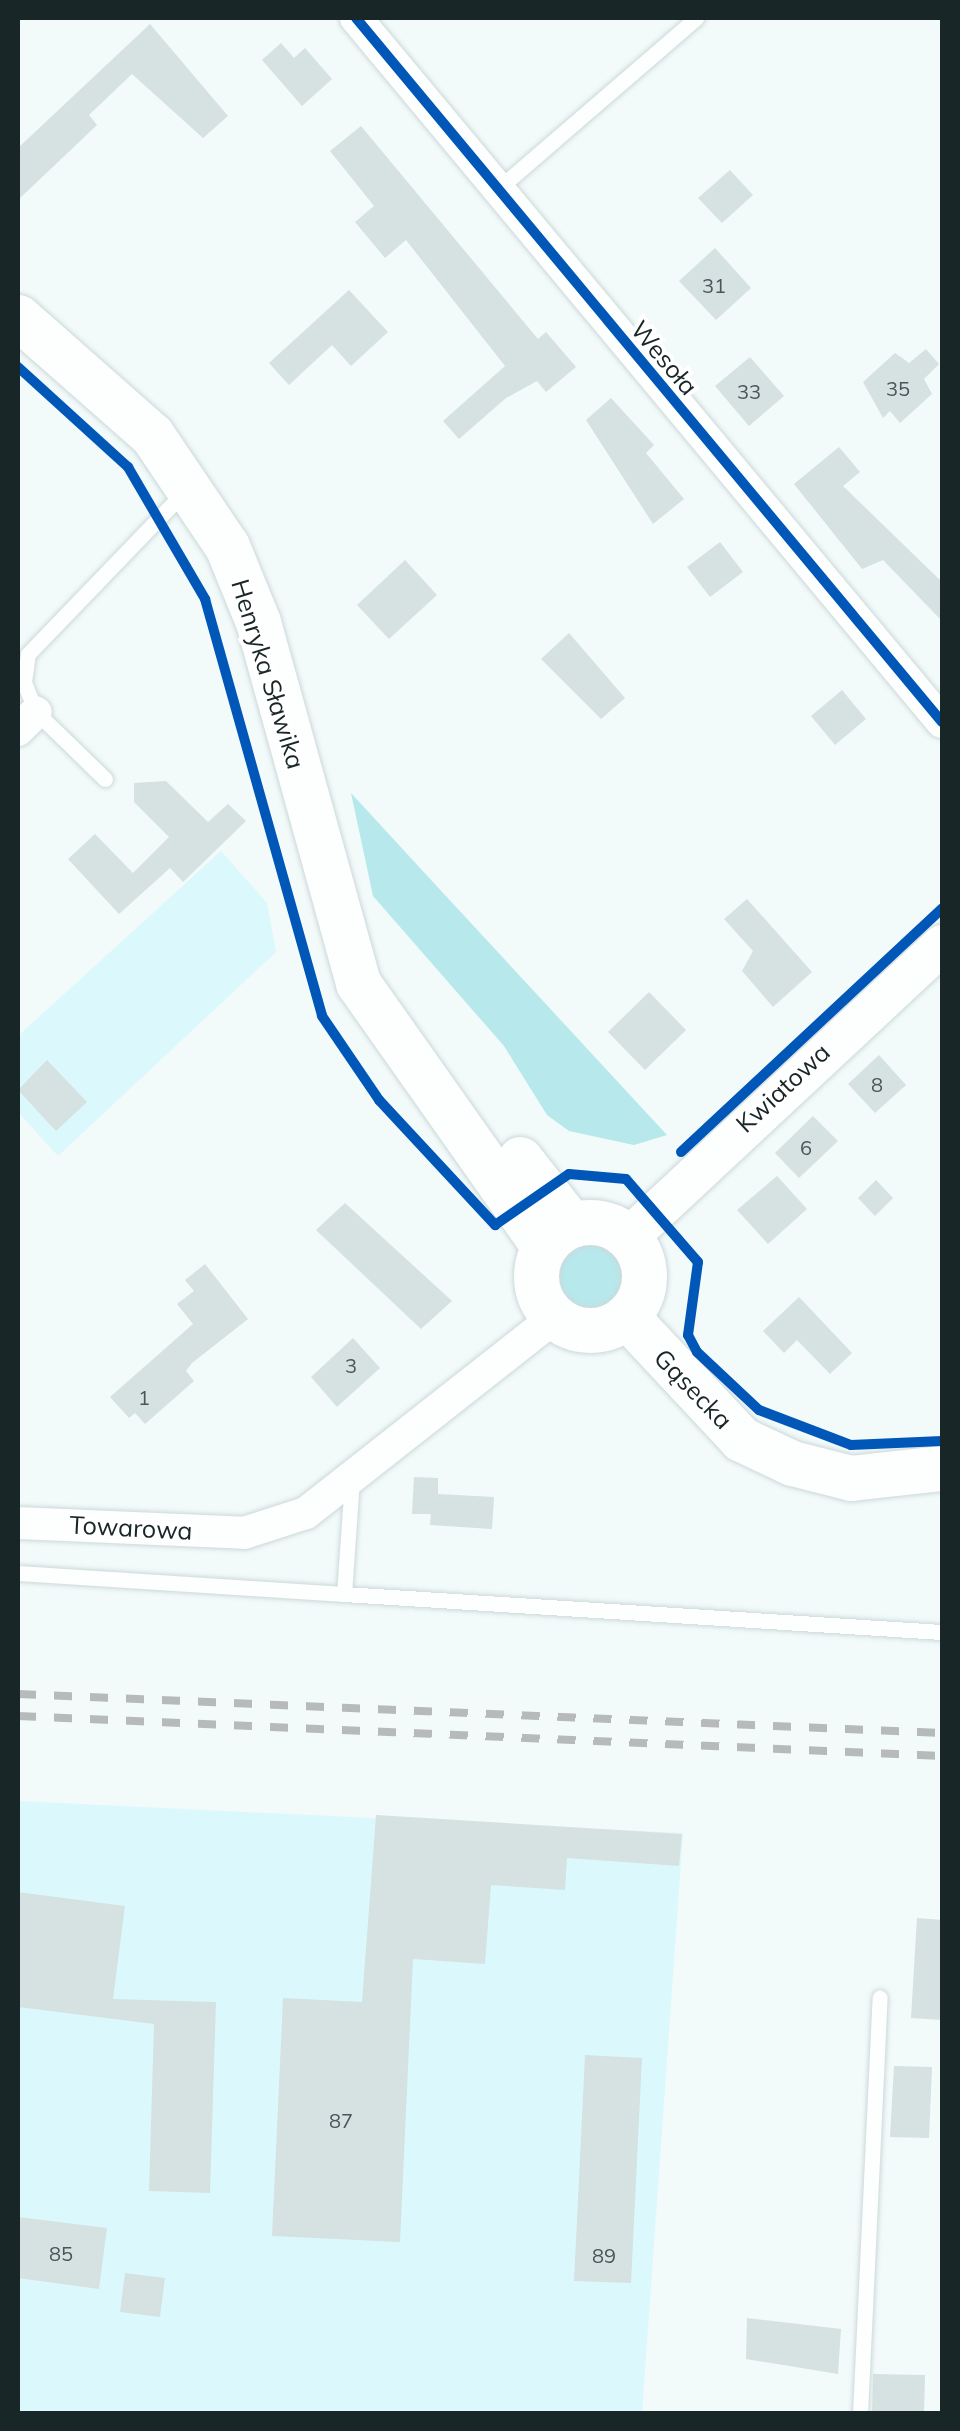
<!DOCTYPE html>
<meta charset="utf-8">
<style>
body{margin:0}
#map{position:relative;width:960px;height:2431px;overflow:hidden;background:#f2fafa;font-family:Mulish,sans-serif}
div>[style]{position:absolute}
.built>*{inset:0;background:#dbf9fc}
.green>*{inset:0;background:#b7e8ec}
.round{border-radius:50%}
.building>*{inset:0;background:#d6e1e2}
.roads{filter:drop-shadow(0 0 2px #cdd8d9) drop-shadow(0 0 2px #cdd8d9)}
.service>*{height:15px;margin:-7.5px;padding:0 7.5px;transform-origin:7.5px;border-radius:7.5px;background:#fdfefe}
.minor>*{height:32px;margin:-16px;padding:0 16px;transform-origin:16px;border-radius:16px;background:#fdfefe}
.tertiary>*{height:40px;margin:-20px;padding:0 20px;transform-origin:20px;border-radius:20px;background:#fdfefe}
.secondary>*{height:45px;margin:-22.5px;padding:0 22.5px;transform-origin:22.5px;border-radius:22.5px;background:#fdfefe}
.secondary>.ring{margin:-22.5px;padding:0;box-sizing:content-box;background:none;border:45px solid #fdfefe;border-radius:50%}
.rail>*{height:8px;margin-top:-4px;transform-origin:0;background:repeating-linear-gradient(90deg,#b7baba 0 18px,transparent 0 36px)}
.cycleway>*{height:10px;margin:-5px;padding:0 5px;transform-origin:5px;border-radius:5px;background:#0057b8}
span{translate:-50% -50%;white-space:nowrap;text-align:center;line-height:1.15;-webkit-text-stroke:8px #fff;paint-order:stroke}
.number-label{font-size:20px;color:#485657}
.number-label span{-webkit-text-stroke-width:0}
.street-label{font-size:25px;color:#182627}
.frame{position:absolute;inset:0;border:20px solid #182627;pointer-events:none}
</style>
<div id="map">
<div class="built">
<div style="clip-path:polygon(221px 851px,267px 903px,276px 952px,58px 1156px,18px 1112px,18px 1036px)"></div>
<div style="clip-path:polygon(18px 1801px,683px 1833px,642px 2413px,18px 2412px)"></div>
</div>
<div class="green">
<div style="clip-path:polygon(351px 793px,432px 881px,667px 1135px,634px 1145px,569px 1131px,547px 1115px,504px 1046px,373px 896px)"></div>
<div class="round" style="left:559px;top:1245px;width:64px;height:64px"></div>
</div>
<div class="building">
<div style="clip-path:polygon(150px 24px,228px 116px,203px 138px,132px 74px,89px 115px,97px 125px,18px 200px,18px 148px)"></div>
<div style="clip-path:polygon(281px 43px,294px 58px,305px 48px,332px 79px,302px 106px,262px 60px)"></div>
<div style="clip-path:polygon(361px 126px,538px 339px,546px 332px,576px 367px,546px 392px,537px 381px,506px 398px,459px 439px,443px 421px,505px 366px,406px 240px,385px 258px,355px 222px,374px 206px,330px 151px)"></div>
<div style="clip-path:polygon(730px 170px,753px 195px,722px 223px,698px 198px)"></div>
<div style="clip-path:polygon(715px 248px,751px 288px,716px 320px,679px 281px)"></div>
<div style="clip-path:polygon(349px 290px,388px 332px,351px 366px,332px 345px,289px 385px,269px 363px)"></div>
<div style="clip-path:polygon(926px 349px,939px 364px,924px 379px,932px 394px,900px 423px,890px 411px,883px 418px,863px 382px,895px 353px,909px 363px)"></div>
<div style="clip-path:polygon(750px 357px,784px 396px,749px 426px,715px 386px)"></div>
<div style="clip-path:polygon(611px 398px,654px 445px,646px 453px,684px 499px,653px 524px,586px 420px)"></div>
<div style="clip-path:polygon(839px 447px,860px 472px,843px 486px,942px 582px,942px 621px,883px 560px,862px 569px,794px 484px)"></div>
<div style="clip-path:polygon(720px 542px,743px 572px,710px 597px,687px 567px)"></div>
<div style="clip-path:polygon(405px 560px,437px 595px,389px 639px,357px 605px)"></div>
<div style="clip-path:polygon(569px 633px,625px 698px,601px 719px,541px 659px)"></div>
<div style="clip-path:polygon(842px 690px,866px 719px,835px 745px,811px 716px)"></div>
<div style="clip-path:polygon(166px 781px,208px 822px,228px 804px,246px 821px,183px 882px,170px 868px,119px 914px,68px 859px,95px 834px,133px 873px,169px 837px,134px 802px,134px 783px)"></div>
<div style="clip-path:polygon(747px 899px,812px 972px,773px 1007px,742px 971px,753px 951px,724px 919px)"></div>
<div style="clip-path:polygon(649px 992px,686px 1030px,645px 1070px,608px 1032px)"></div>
<div style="clip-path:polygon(879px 1055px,906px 1085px,875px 1113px,848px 1084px)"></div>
<div style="clip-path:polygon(47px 1060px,87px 1102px,56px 1131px,18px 1090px)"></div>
<div style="clip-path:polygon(813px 1116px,838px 1141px,799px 1178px,775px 1153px)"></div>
<div style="clip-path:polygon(777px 1176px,807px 1209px,768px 1244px,737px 1210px)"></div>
<div style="clip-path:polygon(876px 1180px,893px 1198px,875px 1216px,858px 1198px)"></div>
<div style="clip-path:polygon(345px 1203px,452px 1301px,421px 1329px,316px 1230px)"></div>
<div style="clip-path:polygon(205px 1264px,248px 1319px,192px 1363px,186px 1371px,194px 1381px,145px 1424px,135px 1413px,129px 1418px,110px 1397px,193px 1324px,177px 1304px,194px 1291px,185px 1280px)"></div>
<div style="clip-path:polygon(799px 1297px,852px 1353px,830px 1374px,797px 1340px,784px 1353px,763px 1331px)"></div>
<div style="clip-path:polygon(353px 1338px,380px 1368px,337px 1407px,311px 1377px)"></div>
<div style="clip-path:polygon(414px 1477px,438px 1478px,438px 1494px,494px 1497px,492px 1529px,430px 1525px,431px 1514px,412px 1514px)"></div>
<div style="clip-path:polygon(376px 1815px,682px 1834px,679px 1866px,567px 1858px,565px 1890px,491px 1885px,485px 1964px,413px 1959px,400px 2242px,272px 2236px,283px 1998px,362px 2002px)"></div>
<div style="clip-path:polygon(18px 1892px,125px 1906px,113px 1999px,216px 2002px,210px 2193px,149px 2191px,154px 2024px,18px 2007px)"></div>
<div style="clip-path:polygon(917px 1918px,942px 1920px,942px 2020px,911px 2018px)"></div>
<div style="clip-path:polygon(585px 2055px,642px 2058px,631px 2283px,574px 2281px)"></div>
<div style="clip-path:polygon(894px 2066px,932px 2067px,929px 2138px,890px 2137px)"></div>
<div style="clip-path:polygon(18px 2217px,107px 2228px,99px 2289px,18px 2278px)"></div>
<div style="clip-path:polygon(125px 2273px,165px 2278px,160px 2317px,120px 2312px)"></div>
<div style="clip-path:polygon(747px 2318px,841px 2329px,838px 2374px,746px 2359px)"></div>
<div style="clip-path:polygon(873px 2374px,925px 2375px,924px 2413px,872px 2413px)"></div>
</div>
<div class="roads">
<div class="service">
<div style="left:498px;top:189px;width:262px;rotate:-40.8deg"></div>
<div style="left:105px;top:779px;width:96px;rotate:-135.8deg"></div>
<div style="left:36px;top:712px;width:32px;rotate:-112deg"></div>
<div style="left:24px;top:682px;width:28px;rotate:-82deg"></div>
<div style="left:28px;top:654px;width:228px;rotate:-46.1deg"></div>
<div style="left:18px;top:1573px;width:327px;rotate:3.7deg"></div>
<div style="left:344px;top:1594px;width:114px;rotate:-86deg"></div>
<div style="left:344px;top:1594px;width:599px;rotate:3.64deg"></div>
<div style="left:860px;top:2414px;width:417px;rotate:-87.3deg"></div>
</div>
<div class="minor">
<div style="left:356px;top:18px;width:916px;rotate:50.23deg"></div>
<div style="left:18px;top:730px;width:25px;rotate:-45deg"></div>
<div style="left:18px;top:1523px;width:226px;rotate:2.5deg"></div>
<div style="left:244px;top:1533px;width:65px;rotate:-17.9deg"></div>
<div style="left:306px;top:1513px;width:317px;rotate:-38.2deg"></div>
</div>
<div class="tertiary">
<div style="left:629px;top:1237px;width:428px;rotate:-43deg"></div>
</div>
<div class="secondary">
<div style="left:18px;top:317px;width:179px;rotate:41.4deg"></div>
<div style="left:152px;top:435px;width:134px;rotate:56deg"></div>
<div style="left:227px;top:546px;width:82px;rotate:67.8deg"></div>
<div style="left:258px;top:622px;width:375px;rotate:74.5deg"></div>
<div style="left:358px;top:983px;width:323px;rotate:54.8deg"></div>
<div style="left:520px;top:1159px;width:83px;rotate:51.9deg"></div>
<div class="ring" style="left:536px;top:1222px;width:63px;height:63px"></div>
<div style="left:627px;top:1317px;width:167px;rotate:46.9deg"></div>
<div style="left:741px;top:1439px;width:56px;rotate:25.2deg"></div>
<div style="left:792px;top:1463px;width:61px;rotate:14.3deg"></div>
<div style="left:851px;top:1478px;width:92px;rotate:-6.3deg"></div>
</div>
</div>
<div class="rail">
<div style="left:18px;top:1694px;width:925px;rotate:2.42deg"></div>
<div style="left:18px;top:1716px;width:925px;rotate:2.48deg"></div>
</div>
<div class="cycleway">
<div style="left:356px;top:18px;width:916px;rotate:50.23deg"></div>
<div style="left:18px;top:367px;width:149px;rotate:42.3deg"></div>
<div style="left:128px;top:467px;width:153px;rotate:59.7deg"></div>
<div style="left:205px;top:599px;width:433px;rotate:74.3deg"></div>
<div style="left:322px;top:1016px;width:102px;rotate:55.8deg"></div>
<div style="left:379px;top:1100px;width:171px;rotate:47.1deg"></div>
<div style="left:495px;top:1225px;width:90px;rotate:-34.6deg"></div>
<div style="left:569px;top:1174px;width:57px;rotate:5deg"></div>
<div style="left:626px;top:1179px;width:110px;rotate:49.1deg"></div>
<div style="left:698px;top:1262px;width:74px;rotate:97.8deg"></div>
<div style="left:688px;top:1335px;width:19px;rotate:62deg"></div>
<div style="left:697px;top:1352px;width:85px;rotate:43.1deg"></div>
<div style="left:759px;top:1410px;width:98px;rotate:20.8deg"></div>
<div style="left:851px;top:1445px;width:91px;rotate:-2.5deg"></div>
<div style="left:681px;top:1152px;width:357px;rotate:-43deg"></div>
</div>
<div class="number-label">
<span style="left:714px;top:285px">31</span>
<span style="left:898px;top:388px">35</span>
<span style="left:749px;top:391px">33</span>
<span style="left:877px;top:1084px">8</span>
<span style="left:806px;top:1147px">6</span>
<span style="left:351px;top:1365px">3</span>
<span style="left:144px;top:1397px">1</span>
<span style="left:341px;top:2120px">87</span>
<span style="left:61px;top:2253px">85</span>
<span style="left:604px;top:2255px">89</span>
</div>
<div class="street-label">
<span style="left:664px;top:358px;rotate:50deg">Wesoła</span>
<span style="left:268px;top:674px;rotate:73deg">Henryka Sławika</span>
<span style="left:783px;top:1088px;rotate:-43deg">Kwiatowa</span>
<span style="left:693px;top:1389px;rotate:46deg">Gąsecka</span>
<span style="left:131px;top:1528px;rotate:3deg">Towarowa</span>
</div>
<div class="frame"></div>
</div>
